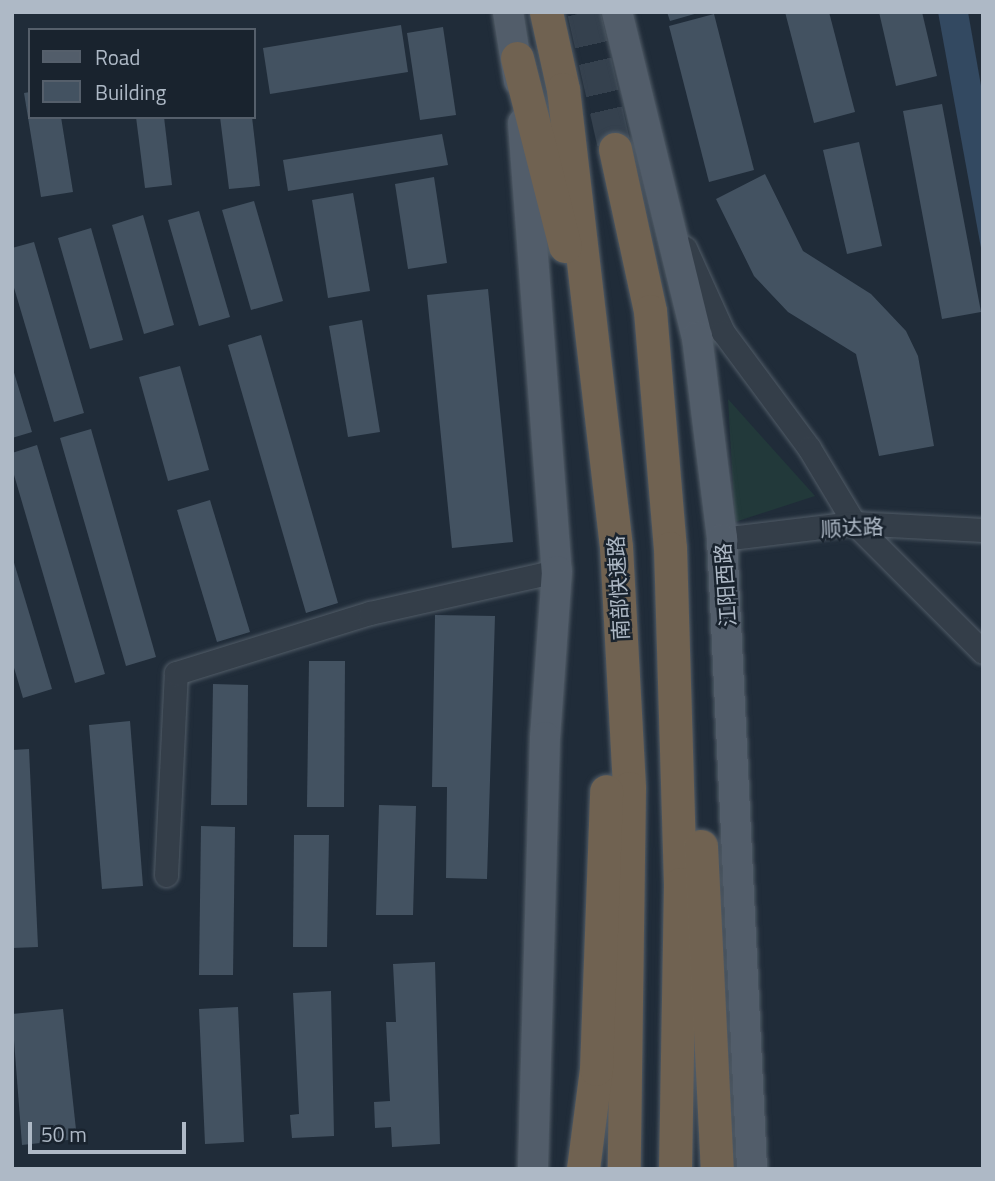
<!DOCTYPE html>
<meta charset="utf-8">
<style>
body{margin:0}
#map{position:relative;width:995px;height:1181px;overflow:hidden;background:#202c39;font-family:"Titillium Web","Noto Sans SC",sans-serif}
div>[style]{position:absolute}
.green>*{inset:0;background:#22393a}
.water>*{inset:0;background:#334961}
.building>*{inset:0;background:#435261}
.highway-tunnel>*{height:33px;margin-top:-16.5px;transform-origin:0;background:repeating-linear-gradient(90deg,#35414e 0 33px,transparent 0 50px)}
.roads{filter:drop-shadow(0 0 2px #515c67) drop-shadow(0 0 2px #515c67)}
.minor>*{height:23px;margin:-11.5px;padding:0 11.5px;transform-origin:11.5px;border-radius:11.5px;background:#343e49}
.major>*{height:30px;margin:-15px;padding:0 15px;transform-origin:15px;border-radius:15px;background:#525d6a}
.highway>*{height:33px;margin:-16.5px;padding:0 16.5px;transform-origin:16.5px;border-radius:16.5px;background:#706251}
span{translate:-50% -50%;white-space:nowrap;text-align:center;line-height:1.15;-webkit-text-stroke:5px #19232e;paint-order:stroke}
.street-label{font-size:21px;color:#aeb9c6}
.frame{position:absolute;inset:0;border:14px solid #aeb9c6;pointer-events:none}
.legend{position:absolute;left:28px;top:28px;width:228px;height:91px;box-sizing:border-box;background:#19232e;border:2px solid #555f6b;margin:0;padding:9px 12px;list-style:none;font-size:21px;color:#aeb9c6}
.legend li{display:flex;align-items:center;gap:14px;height:35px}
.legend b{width:35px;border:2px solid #555f6b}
.scale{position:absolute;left:28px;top:1122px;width:158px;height:32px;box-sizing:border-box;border:4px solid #aeb9c6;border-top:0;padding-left:9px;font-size:21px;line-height:24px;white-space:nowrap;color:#aeb9c6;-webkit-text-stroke:5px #19232e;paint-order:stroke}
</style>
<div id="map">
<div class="green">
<div style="clip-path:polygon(728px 399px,815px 496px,735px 522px)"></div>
</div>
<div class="water">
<div style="clip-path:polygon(938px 12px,968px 12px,983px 97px,983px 259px)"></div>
</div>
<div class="building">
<div style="clip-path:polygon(667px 12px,698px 12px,698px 13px,670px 21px)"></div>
<div style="clip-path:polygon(785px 12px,829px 12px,855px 112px,814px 123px)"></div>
<div style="clip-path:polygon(879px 12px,922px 12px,937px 76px,896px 86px)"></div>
<div style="clip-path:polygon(714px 14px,754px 170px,709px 182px,669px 26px)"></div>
<div style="clip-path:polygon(401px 25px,408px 72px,270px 94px,263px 48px)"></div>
<div style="clip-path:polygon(443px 27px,456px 115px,420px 120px,407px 33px)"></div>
<div style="clip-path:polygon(30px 92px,30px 117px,61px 117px,73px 192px,41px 197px,24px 93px)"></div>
<div style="clip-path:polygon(942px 104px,981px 312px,942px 319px,903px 111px)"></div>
<div style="clip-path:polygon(136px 117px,164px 117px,172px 185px,145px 188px)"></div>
<div style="clip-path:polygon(220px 117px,252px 117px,260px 186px,229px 189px)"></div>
<div style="clip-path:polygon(442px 134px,448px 165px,288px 191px,283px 160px)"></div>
<div style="clip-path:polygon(859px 142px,882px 246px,847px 254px,823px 150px)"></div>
<div style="clip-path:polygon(765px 174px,803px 251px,871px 294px,906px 331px,918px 356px,934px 446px,879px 456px,856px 354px,788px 312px,754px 276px,716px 199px)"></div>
<div style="clip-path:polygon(434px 177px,447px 263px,408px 269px,395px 184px)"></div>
<div style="clip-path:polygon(353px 193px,370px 291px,328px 298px,312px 200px)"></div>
<div style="clip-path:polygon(254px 201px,283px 301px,251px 310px,222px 210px)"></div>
<div style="clip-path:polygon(199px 211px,230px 317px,199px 326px,168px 220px)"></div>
<div style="clip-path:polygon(143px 215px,174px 325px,144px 334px,112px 225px)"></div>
<div style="clip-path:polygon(91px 228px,123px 340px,90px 349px,58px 238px)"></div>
<div style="clip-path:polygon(34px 242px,84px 413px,54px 422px,12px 281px,12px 248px)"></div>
<div style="clip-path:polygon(488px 289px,513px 542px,452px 548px,427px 295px)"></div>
<div style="clip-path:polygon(362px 320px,380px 432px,348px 437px,329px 326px)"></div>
<div style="clip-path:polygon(261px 335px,338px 603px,306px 613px,228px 345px)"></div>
<div style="clip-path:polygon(12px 366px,32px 432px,12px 438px)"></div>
<div style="clip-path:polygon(180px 366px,209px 470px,168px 481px,139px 377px)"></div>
<div style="clip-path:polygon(91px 429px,156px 657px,126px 666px,60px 438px)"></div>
<div style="clip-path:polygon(37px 445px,105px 674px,75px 683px,12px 468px,12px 453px)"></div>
<div style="clip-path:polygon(210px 500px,250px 632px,217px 642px,177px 510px)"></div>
<div style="clip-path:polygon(12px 556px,52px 689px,23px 698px,12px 661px)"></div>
<div style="clip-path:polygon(435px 615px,495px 616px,487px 879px,446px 878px,447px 787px,432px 787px)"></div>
<div style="clip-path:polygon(309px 661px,345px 661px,344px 807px,307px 807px)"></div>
<div style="clip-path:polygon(213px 684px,248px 685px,247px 805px,211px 805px)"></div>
<div style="clip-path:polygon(130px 721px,143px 886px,102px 889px,89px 725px)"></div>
<div style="clip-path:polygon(29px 749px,38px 947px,12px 948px,12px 750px)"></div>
<div style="clip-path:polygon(379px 805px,416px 806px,413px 915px,376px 915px)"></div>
<div style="clip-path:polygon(201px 826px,235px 827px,233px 975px,199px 975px)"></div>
<div style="clip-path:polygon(294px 835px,329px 835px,327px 947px,293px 947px)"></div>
<div style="clip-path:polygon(435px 962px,440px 1144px,392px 1147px,391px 1127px,375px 1128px,374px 1102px,390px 1101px,386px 1022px,396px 1022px,393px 964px)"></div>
<div style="clip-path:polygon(331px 991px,334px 1136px,292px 1138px,290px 1115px,299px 1114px,293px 993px)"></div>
<div style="clip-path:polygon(238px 1007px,244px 1142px,205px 1144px,199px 1009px)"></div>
<div style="clip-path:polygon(63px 1009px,77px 1139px,22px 1145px,12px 1014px)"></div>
</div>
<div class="highway-tunnel">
<div style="left:584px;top:12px;width:140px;rotate:77.2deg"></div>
</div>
<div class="roads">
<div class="minor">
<div style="left:685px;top:248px;width:92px;rotate:65.7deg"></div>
<div style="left:723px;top:332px;width:144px;rotate:53.4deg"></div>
<div style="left:809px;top:448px;width:87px;rotate:59deg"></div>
<div style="left:854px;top:523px;width:182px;rotate:45deg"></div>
<div style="left:722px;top:539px;width:133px;rotate:-6.9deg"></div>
<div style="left:854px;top:523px;width:129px;rotate:3.1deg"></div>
<div style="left:166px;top:875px;width:202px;rotate:-87.2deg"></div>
<div style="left:176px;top:673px;width:203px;rotate:-17.2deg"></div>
<div style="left:370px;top:613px;width:192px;rotate:-12.7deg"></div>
</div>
<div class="major">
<div style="left:508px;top:12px;width:70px;rotate:80.9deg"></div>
<div style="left:617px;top:12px;width:335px;rotate:76.2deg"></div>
<div style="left:697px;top:337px;width:204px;rotate:82.9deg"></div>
<div style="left:722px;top:539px;width:631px;rotate:87.27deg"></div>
<div style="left:523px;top:123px;width:449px;rotate:85.7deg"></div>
<div style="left:557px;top:571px;width:166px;rotate:94.1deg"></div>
<div style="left:545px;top:737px;width:432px;rotate:91.6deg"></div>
</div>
<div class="highway">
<div style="left:546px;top:12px;width:79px;rotate:77.6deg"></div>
<div style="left:563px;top:89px;width:461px;rotate:83.4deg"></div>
<div style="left:616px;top:547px;width:241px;rotate:86.9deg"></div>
<div style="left:629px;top:788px;width:381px;rotate:90.8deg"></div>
<div style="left:517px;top:58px;width:194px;rotate:75.7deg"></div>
<div style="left:615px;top:149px;width:166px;rotate:77.8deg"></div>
<div style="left:650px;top:311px;width:238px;rotate:85.2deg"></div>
<div style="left:670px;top:548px;width:336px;rotate:88.3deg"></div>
<div style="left:680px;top:884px;width:285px;rotate:91deg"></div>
<div style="left:701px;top:846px;width:323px;rotate:87.2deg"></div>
<div style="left:583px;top:1169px;width:101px;rotate:-82.6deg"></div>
<div style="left:596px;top:1069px;width:278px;rotate:-87.9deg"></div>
</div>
</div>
<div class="street-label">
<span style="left:852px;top:527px;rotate:-2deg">顺达路</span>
<span style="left:725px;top:585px;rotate:-94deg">江阳西路</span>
<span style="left:618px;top:588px;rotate:-93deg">南部快速路</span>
</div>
<div class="frame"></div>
<ul class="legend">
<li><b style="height:9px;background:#525d6a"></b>Road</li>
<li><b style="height:19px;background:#435261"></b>Building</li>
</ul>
<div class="scale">50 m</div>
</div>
